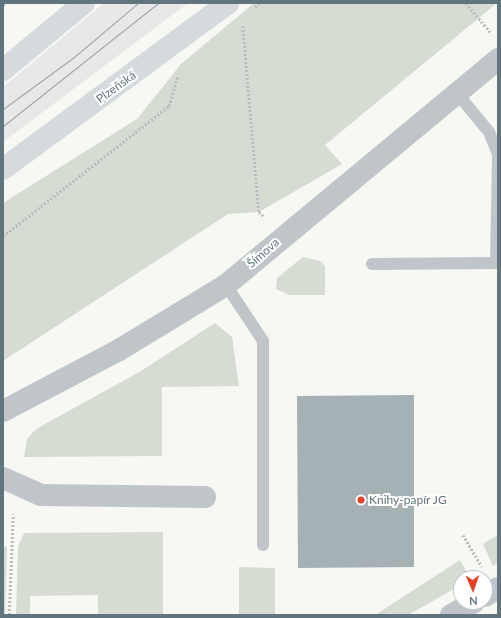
<!DOCTYPE html>
<meta charset="utf-8">
<style>
body{margin:0}
#map{position:relative;width:501px;height:618px;overflow:hidden;background:#f7f7f3;font-family:Lato,sans-serif}
div>[style]{position:absolute}
.built>*{inset:0;background:#e7e8e7}
.green>*{inset:0;background:#d7dcd2}
.building>*{inset:0;background:#a6b1b5}
.path>*{height:2.5px;margin-top:-1.25px;transform-origin:0;background:repeating-linear-gradient(90deg,#b9bdbf 0 2px,transparent 0 4px)}
.lane>*{height:12px;margin:-6px;padding:0 6px;transform-origin:6px;border-radius:6px;background:#bfc5c8}
.street>*{height:22px;margin:-11px;padding:0 11px;transform-origin:11px;border-radius:11px;background:#bfc5c8}
.secondary>*{height:22px;margin:-11px;padding:0 11px;transform-origin:11px;border-radius:11px;background:#d5dadd}
.tram>*{height:1px;margin:-0.5px;padding:0 0.5px;transform-origin:0.5px;border-radius:0.5px;background:#9ea7ac}
.dots>*{width:11px;height:11px;translate:-50% -50%;box-sizing:border-box;border:2px solid #fff;border-radius:50%}
span{translate:-50% -50%;white-space:nowrap;text-align:center;line-height:1.15;-webkit-text-stroke:4px #fff;paint-order:stroke}
.street-label{font-size:12px;color:#61757f}
.poi-label{font-size:12px;color:#61757f}
.left{translate:0 -50%;text-align:left}
.frame{position:absolute;inset:0;border:4px solid #61757f;pointer-events:none}
.north{position:absolute;left:453px;top:570px;width:40px;height:40px;box-sizing:border-box;background:#fff;border:1px solid #c0c8cc;border-radius:50%;rotate:178deg;font-size:11px;font-weight:700;line-height:16px;text-align:center;color:#61757f}
.north::after{content:'';display:block;margin:auto;width:14px;height:18px;background:#e74024;clip-path:polygon(50% 0,100% 100%,50% 72%,0 100%)}
</style>
<div id="map">
<div class="built">
<div style="clip-path:polygon(104px 3px,188px 3px,3px 142px,3px 87px)"></div>
</div>
<div class="green">
<div style="clip-path:polygon(254px 3px,497px 3px,325px 145px,342px 164px,259px 212px,228px 214px,3px 361px,3px 203px,137px 119px,181px 64px)"></div>
<div style="clip-path:polygon(303px 257px,320px 261px,325px 266px,325px 295px,289px 295px,276px 289px,277px 278px)"></div>
<div style="clip-path:polygon(215px 323px,232px 337px,239px 386px,162px 387px,162px 456px,24px 457px,27px 439px,36px 429px,141px 371px)"></div>
<div style="clip-path:polygon(163px 532px,163px 615px,98px 615px,98px 595px,30px 596px,30px 615px,16px 615px,18px 547px,24px 533px)"></div>
<div style="clip-path:polygon(498px 535px,498px 563px,493px 566px,483px 544px)"></div>
<div style="clip-path:polygon(3px 546px,7px 547px,5px 615px,3px 615px)"></div>
<div style="clip-path:polygon(460px 560px,470px 578px,461px 578px,461px 585px,408px 615px,375px 615px)"></div>
<div style="clip-path:polygon(239px 567px,275px 568px,275px 615px,239px 615px)"></div>
</div>
<div class="building">
<div style="clip-path:polygon(414px 395px,414px 567px,298px 568px,297px 396px)"></div>
</div>
<div class="path">
<div style="left:466px;top:3px;width:39px;rotate:50deg"></div>
<div style="left:3px;top:5px;width:4px;rotate:-34deg"></div>
<div style="left:255px;top:7px;width:6px;rotate:-45deg"></div>
<div style="left:243px;top:26px;width:187px;rotate:85.1deg"></div>
<div style="left:259px;top:212px;width:8px;rotate:40deg"></div>
<div style="left:3px;top:236px;width:211px;rotate:-38.1deg"></div>
<div style="left:169px;top:106px;width:32px;rotate:-74deg"></div>
<div style="left:463px;top:535px;width:37px;rotate:59deg"></div>
<div style="left:9px;top:615px;width:101px;rotate:-87.7deg"></div>
</div>
<div class="lane">
<div style="left:372px;top:264px;width:124px;rotate:-0.5deg"></div>
<div style="left:496px;top:263px;width:109px;rotate:-88.9deg"></div>
<div style="left:498px;top:154px;width:24px;rotate:-112deg"></div>
<div style="left:489px;top:132px;width:50px;rotate:-129.4deg"></div>
<div style="left:226px;top:285px;width:67px;rotate:56.5deg"></div>
<div style="left:263px;top:341px;width:204px;rotate:90deg"></div>
</div>
<div class="street">
<div style="left:3px;top:411px;width:131px;rotate:-27.7deg"></div>
<div style="left:119px;top:350px;width:125px;rotate:-31.3deg"></div>
<div style="left:226px;top:285px;width:354px;rotate:-39.7deg"></div>
<div style="left:3px;top:478px;width:42px;rotate:24.1deg"></div>
<div style="left:41px;top:495px;width:164px;rotate:0.7deg"></div>
<div style="left:485px;top:596px;width:15px;rotate:-32deg"></div>
<div style="left:451px;top:615px;width:26px;rotate:-29deg"></div>
</div>
<div class="secondary">
<div style="left:3px;top:70px;width:105px;rotate:-39.6deg"></div>
<div style="left:3px;top:169px;width:280px;rotate:-36.4deg"></div>
</div>
<div class="tram">
<div style="left:3px;top:109px;width:88px;rotate:-36.2deg"></div>
<div style="left:74px;top:57px;width:84px;rotate:-40.2deg"></div>
<div style="left:3px;top:126px;width:198px;rotate:-38.4deg"></div>
</div>
<div class="dots">
<div style="left:361px;top:500px;background:#e74024"></div>
</div>
<div class="street-label">
<span style="left:116px;top:87px;rotate:-36deg">Plzeňská</span>
<span style="left:263px;top:253px;rotate:-41deg">Šímova</span>
</div>
<div class="poi-label">
<span class="left" style="left:369px;top:500px">Knihy-papír JG</span>
</div>
<div class="frame"></div>
<div class="north">N</div>
</div>
